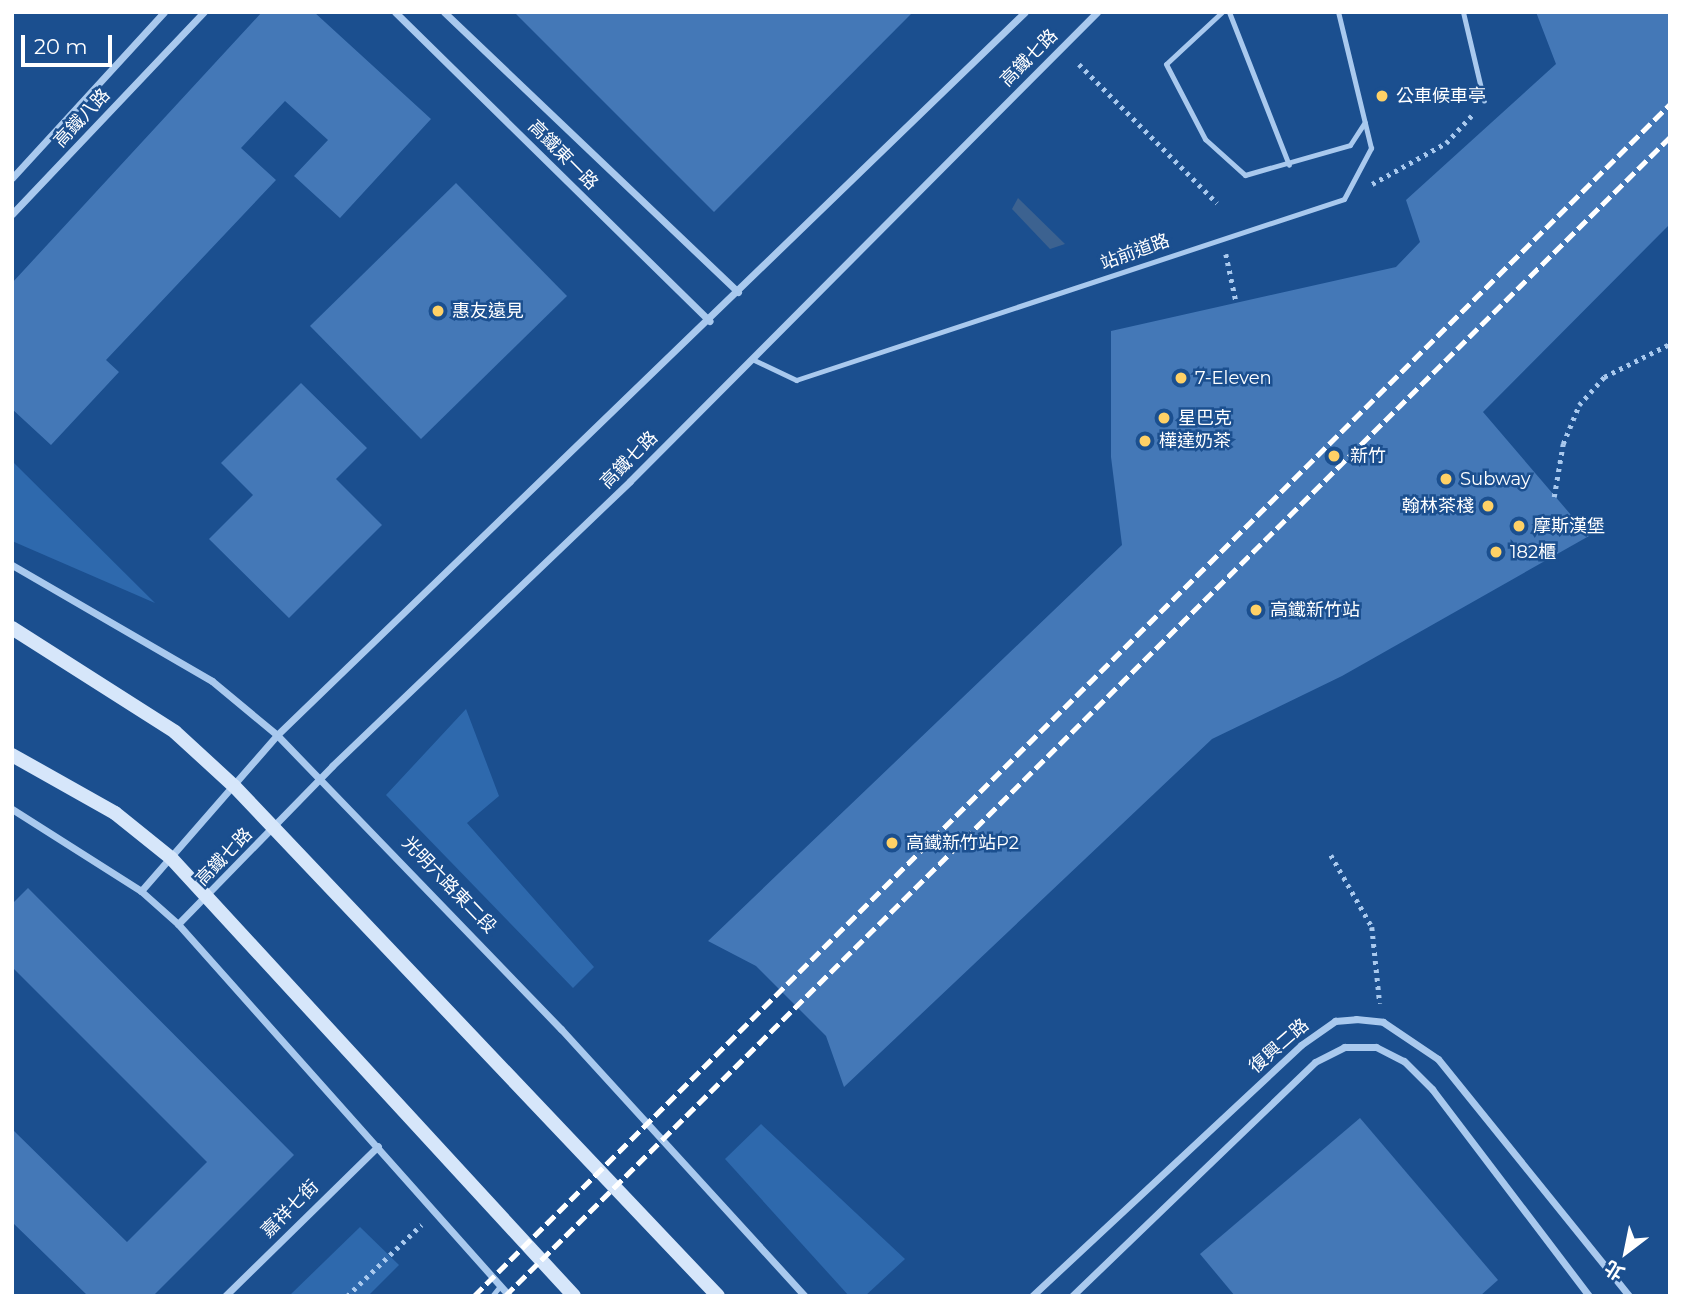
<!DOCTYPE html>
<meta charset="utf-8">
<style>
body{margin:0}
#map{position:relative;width:1682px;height:1308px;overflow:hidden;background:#1b4f8f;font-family:Montserrat,"Noto Sans TC",sans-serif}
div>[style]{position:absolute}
.green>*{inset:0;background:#2e69ad}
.water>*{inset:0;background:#3c6290}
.building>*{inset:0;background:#4478b7}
.path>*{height:4.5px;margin-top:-2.25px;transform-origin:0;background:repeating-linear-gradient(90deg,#a9c9ee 0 3.5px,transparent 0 8.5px)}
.lane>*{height:5px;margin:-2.5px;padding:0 2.5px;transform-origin:2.5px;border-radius:2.5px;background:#a9c9ee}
.street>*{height:7px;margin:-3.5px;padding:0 3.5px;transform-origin:3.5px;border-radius:3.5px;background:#a9c9ee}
.secondary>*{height:14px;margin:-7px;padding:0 7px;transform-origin:7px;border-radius:7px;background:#d6e6fa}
.rail>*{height:5px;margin-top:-2.5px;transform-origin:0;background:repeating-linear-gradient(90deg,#fff 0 12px,transparent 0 17px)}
.dots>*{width:19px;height:19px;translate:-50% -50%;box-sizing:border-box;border:4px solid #1b4f8f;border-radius:50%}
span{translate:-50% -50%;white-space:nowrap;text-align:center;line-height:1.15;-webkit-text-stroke:5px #1b4f8f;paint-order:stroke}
.street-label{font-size:18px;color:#fff}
.poi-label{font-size:18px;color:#fff}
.left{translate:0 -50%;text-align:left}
.right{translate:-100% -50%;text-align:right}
.frame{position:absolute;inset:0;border:14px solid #fff;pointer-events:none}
.north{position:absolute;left:1591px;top:1217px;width:70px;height:70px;-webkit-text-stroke:5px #1b4f8f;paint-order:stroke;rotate:212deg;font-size:19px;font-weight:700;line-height:28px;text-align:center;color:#fff}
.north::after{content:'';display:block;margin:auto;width:24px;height:32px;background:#fff;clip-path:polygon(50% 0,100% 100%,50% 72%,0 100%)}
.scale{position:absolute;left:21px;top:35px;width:91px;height:32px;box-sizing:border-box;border:4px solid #fff;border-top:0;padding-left:9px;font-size:21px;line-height:24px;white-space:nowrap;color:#fff;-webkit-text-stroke:5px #1b4f8f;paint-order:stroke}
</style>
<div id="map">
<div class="green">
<div style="clip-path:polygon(12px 461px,155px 603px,12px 541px)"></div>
<div style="clip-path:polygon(466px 709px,499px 796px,467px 823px,594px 967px,573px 988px,386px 795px)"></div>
<div style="clip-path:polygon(761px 1124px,905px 1259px,865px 1296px,849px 1296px,725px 1159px)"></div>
<div style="clip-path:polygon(360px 1227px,399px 1265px,368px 1296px,289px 1296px)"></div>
</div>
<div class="water">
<div style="clip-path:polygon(1018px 198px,1065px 244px,1050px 249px,1012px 209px)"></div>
</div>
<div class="building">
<div style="clip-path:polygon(262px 12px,314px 12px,431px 119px,340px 218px,294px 176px,328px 140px,285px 101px,241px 148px,276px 180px,106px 360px,119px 372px,51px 445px,12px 409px,12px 283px)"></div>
<div style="clip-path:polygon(514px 12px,913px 12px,714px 212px)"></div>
<div style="clip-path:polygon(1536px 12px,1670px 12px,1670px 224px,1483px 412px,1589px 536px,1342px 676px,1212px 739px,844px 1087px,826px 1036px,756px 966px,708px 941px,1122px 545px,1111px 457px,1111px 331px,1396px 267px,1420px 242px,1406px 200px,1556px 64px)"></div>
<div style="clip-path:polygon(456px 183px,567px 296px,421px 439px,310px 326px)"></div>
<div style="clip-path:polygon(301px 383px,367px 448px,336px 479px,382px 525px,289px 618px,209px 539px,253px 495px,221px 463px)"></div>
<div style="clip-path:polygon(28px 888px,294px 1155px,153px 1296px,88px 1296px,12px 1222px,12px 1129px,127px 1242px,207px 1162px,12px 967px,12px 904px)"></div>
<div style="clip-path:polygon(1360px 1118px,1498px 1280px,1480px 1296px,1235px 1296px,1200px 1254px)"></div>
</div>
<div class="path">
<div style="left:1079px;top:64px;width:196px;rotate:45.2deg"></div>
<div style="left:1372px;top:184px;width:85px;rotate:-29deg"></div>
<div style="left:1446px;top:143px;width:40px;rotate:-47deg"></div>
<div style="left:1226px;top:254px;width:48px;rotate:78deg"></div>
<div style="left:1554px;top:497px;width:54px;rotate:-80.4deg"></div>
<div style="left:1563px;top:444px;width:42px;rotate:-67.7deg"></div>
<div style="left:1579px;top:405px;width:38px;rotate:-48deg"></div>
<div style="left:1604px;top:377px;width:74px;rotate:-26.6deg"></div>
<div style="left:1331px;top:855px;width:83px;rotate:60.3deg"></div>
<div style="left:1372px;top:927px;width:77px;rotate:84.1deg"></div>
<div style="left:347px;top:1296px;width:103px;rotate:-43.8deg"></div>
</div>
<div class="lane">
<div style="left:1222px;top:12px;width:76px;rotate:137.1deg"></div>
<div style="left:1166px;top:64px;width:85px;rotate:62.5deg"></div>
<div style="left:1205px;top:139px;width:54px;rotate:42deg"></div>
<div style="left:1245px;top:175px;width:109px;rotate:-15.9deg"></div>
<div style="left:1350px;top:145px;width:27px;rotate:-57deg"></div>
<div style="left:1229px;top:12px;width:164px;rotate:68.6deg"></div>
<div style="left:1463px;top:12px;width:91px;rotate:76.7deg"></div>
<div style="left:752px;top:359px;width:49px;rotate:25.5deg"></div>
<div style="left:796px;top:380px;width:577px;rotate:-18.28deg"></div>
<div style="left:1344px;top:199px;width:58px;rotate:-62.1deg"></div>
<div style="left:1371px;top:148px;width:140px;rotate:-103.6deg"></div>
<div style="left:492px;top:1296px;width:13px;rotate:-51deg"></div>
</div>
<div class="street">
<div style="left:395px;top:12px;width:441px;rotate:44.5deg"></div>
<div style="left:444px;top:12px;width:406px;rotate:43.6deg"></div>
<div style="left:12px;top:178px;width:225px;rotate:-47.5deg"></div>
<div style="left:12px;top:214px;width:279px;rotate:-46.5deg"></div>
<div style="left:12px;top:565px;width:231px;rotate:30.1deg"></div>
<div style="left:212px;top:681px;width:85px;rotate:39.7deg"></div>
<div style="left:277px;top:735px;width:409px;rotate:46deg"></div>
<div style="left:561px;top:1029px;width:362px;rotate:47.6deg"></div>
<div style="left:12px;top:809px;width:153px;rotate:32.4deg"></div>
<div style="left:141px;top:891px;width:50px;rotate:41.7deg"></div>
<div style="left:178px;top:924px;width:498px;rotate:48.3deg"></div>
<div style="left:141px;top:891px;width:207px;rotate:-48.9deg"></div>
<div style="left:277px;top:735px;width:1040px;rotate:-44.03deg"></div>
<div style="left:178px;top:924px;width:221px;rotate:-45.7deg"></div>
<div style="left:332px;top:766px;width:412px;rotate:-43.7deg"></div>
<div style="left:630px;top:481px;width:662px;rotate:-45.12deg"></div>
<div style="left:225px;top:1296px;width:214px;rotate:-44.4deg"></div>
<div style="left:1032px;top:1296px;width:368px;rotate:-43deg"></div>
<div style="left:1301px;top:1045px;width:42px;rotate:-35.2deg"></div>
<div style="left:1335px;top:1021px;width:21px;rotate:-5deg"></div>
<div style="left:1356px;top:1019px;width:27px;rotate:6deg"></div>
<div style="left:1383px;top:1022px;width:66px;rotate:33.9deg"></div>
<div style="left:1438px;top:1059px;width:304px;rotate:51.1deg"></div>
<div style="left:1072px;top:1296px;width:337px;rotate:-43.9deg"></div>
<div style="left:1315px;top:1062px;width:33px;rotate:-27deg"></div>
<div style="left:1344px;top:1047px;width:32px"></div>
<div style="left:1376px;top:1047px;width:31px;rotate:27deg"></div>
<div style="left:1404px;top:1061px;width:40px;rotate:45deg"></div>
<div style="left:1432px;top:1089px;width:260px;rotate:52.8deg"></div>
</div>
<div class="secondary">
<div style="left:12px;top:628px;width:193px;rotate:32.5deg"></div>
<div style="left:175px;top:732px;width:80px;rotate:42.5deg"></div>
<div style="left:234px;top:786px;width:703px;rotate:46.5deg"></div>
<div style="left:12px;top:755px;width:118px;rotate:29.4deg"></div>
<div style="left:115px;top:813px;width:72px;rotate:38.8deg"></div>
<div style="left:171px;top:858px;width:595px;rotate:47.38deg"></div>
</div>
<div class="rail">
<div style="left:474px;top:1296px;width:1689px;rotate:-44.9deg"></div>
<div style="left:505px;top:1296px;width:1643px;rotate:-44.85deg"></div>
</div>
<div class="dots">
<div style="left:1382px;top:96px;background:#ffd166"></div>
<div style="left:438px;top:311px;background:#ffd166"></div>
<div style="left:1181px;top:378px;background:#ffd166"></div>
<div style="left:1164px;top:418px;background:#ffd166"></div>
<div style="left:1145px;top:441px;background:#ffd166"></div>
<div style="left:1334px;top:456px;background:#ffd166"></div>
<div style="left:1446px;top:479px;background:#ffd166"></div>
<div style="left:1488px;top:506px;background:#ffd166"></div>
<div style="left:1519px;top:526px;background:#ffd166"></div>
<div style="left:1496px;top:552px;background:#ffd166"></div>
<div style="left:1256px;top:610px;background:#ffd166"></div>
<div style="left:892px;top:843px;background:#ffd166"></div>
</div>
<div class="street-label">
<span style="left:1029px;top:58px;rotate:-45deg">高鐵七路</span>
<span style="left:82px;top:118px;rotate:-47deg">高鐵八路</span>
<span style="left:563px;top:155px;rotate:45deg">高鐵東一路</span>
<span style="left:1135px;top:252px;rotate:-20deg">站前道路</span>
<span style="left:629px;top:460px;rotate:-45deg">高鐵七路</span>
<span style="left:224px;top:857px;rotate:-46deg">高鐵七路</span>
<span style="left:449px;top:885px;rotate:46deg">光明六路東二段</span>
<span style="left:1279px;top:1046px;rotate:-41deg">復興二路</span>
<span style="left:290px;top:1209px;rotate:-45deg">嘉祥七街</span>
</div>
<div class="poi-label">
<span class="left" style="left:1396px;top:96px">公車候車亭</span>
<span class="left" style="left:452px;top:311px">惠友遠見</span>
<span class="left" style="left:1195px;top:378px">7-Eleven</span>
<span class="left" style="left:1178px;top:418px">星巴克</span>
<span class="left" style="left:1159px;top:441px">樺達奶茶</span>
<span class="left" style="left:1350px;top:456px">新竹</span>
<span class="left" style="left:1460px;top:479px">Subway</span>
<span class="right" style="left:1474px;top:506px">翰林茶棧</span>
<span class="left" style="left:1533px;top:526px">摩斯漢堡</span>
<span class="left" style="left:1510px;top:552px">182櫃</span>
<span class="left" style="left:1270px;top:610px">高鐵新竹站</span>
<span class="left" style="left:906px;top:843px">高鐵新竹站P2</span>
</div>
<div class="frame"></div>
<div class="north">北</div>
<div class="scale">20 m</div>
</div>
